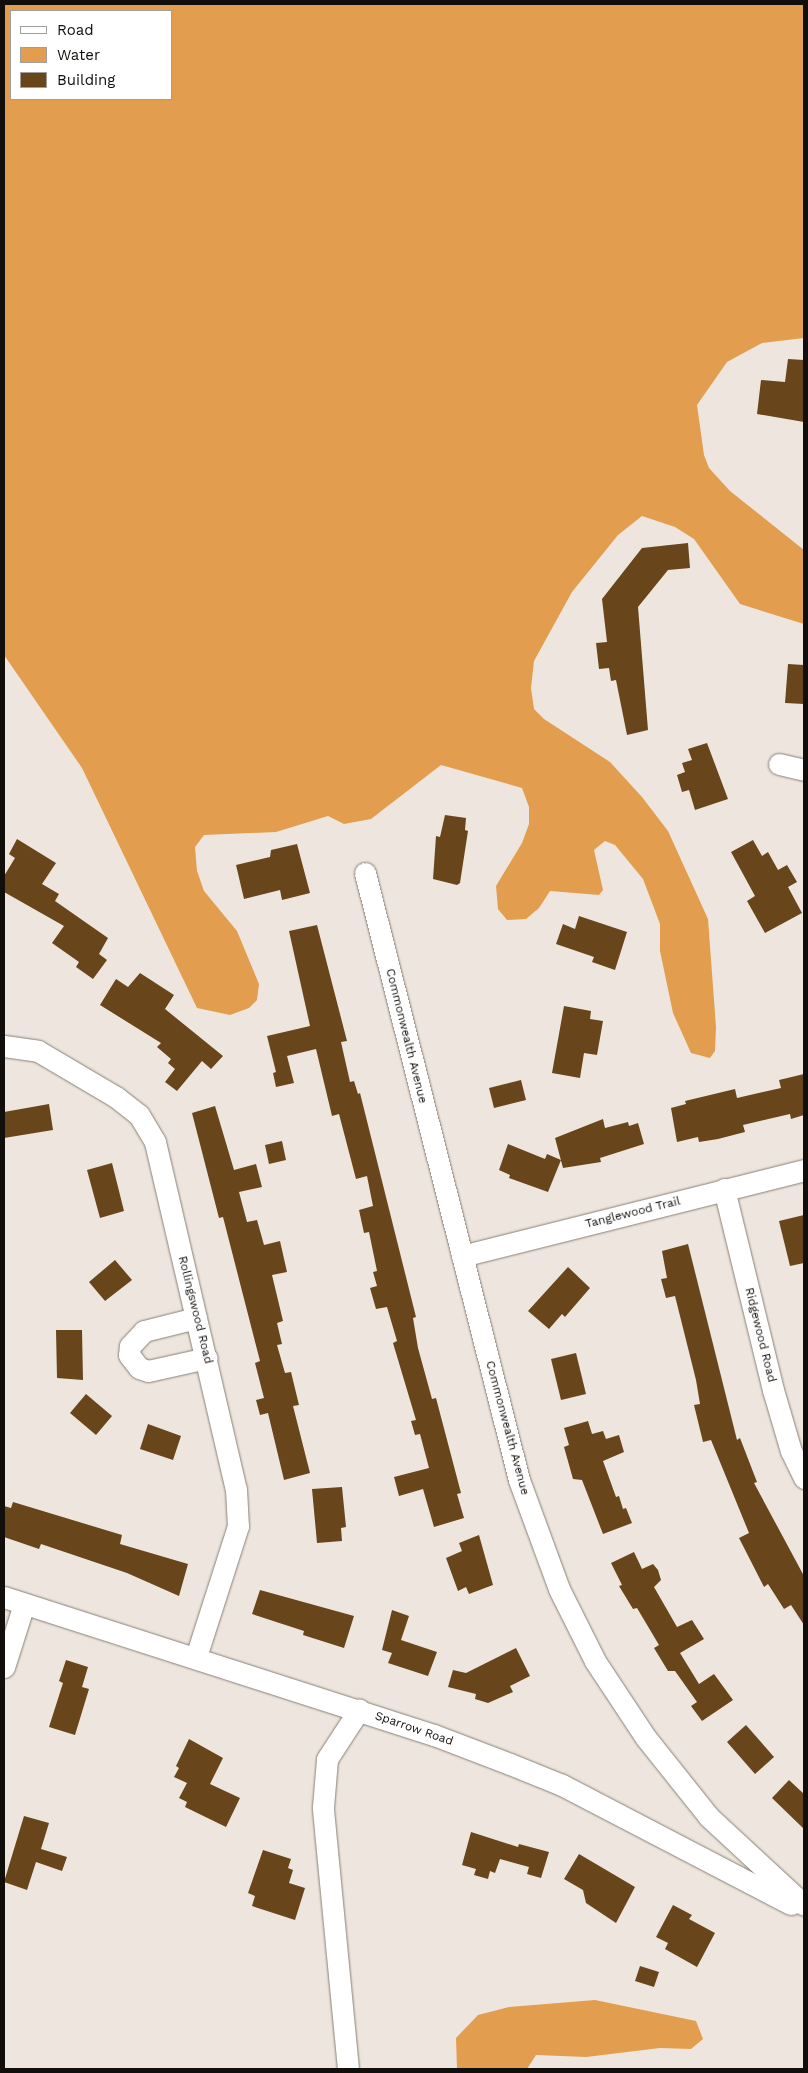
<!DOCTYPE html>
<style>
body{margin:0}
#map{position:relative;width:808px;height:2073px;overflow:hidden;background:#eee6de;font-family:"Work Sans",sans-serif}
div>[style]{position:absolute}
.water>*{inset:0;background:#e29e4e}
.building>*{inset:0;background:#68451a}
.roads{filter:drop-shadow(0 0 1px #878079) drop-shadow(0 0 1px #878079)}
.minor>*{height:21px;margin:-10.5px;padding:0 10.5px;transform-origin:10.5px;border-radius:10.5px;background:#fff}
span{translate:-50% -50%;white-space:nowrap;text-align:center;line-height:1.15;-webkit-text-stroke:5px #fff;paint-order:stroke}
.street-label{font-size:12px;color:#110e0b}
.frame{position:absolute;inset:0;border:5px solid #110e0b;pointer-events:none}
.legend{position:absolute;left:10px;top:10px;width:162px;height:90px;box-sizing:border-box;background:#fff;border:1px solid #a09f9d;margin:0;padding:6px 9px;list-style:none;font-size:15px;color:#110e0b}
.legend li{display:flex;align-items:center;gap:10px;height:25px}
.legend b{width:25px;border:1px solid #a09f9d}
</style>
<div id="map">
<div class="water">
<div style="clip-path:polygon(evenodd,4px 4px,804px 4px,804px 338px,762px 343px,727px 362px,697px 405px,704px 455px,709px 468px,730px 491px,804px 550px,804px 624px,740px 604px,694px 539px,675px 527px,642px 516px,618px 535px,572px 592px,534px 661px,531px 688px,534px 709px,544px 719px,610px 762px,642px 797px,668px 831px,708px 919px,716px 1027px,715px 1051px,710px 1058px,691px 1053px,673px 1013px,660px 951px,660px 924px,643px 879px,615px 845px,605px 841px,594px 850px,603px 890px,599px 895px,550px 891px,539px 908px,526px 919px,507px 920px,498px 909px,496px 886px,522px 843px,529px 824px,529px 807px,522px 788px,441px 765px,371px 819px,344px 824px,328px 816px,276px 832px,204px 835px,195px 847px,197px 871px,204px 891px,237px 931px,259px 984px,257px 1000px,249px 1008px,230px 1015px,197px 1008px,82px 768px,4px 655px,4px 4px,11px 11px,171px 11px,171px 99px,11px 99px,11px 11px)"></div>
<div style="clip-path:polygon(595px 2000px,696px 2021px,703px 2039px,691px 2049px,660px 2048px,586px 2057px,536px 2055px,527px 2069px,457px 2069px,456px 2038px,478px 2015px,509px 2007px)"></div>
</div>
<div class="building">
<div style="clip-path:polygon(788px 359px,804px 360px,804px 422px,757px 414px,761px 380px,785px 382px)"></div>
<div style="clip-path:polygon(688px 543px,690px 568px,668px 570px,638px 607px,648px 730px,627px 735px,616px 680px,611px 681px,609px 668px,599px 669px,596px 643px,607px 642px,602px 599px,642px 548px)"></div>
<div style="clip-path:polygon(788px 664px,804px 665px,804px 704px,785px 703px)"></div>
<div style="clip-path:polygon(707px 743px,728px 799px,695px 810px,689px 790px,682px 792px,677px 775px,685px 772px,682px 763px,692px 760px,688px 749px)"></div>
<div style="clip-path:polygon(445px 815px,466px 818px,465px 830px,468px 831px,460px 883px,457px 885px,433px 879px,436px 836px,440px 837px)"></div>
<div style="clip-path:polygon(17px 839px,56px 863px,42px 884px,59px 894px,55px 901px,108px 938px,99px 954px,107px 960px,93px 979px,76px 967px,79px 962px,52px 943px,64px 926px,4px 892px,4px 876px,15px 858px,9px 854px)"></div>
<div style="clip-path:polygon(753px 840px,762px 856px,768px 852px,778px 870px,787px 865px,797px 882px,788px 887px,802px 913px,765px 933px,747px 901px,755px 896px,731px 852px)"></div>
<div style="clip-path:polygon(297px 844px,310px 893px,282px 900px,280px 890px,244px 899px,236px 865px,270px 857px,271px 850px)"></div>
<div style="clip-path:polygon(579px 916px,627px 932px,615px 970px,592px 962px,594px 957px,556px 944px,563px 924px,575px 929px)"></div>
<div style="clip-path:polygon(317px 925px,347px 1041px,341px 1042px,350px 1082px,354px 1081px,358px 1094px,360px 1093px,416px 1317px,413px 1318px,418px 1348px,432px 1399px,436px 1398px,461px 1493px,457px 1494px,464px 1518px,434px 1527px,423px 1489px,399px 1496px,394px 1477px,429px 1468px,420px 1434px,415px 1435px,411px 1421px,416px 1420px,393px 1343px,397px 1341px,387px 1307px,376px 1309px,370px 1288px,377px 1286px,373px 1272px,377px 1271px,369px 1232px,364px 1233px,359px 1210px,373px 1206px,367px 1176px,356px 1179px,339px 1114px,332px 1116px,316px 1049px,287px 1056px,294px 1083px,276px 1087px,273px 1073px,276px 1072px,267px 1036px,310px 1026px,289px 931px)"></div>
<div style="clip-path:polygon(140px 973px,174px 995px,165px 1009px,223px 1056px,211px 1069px,202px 1061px,177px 1091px,165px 1082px,175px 1069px,168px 1063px,171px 1059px,157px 1047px,161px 1043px,100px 1005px,116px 979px,128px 987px)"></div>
<div style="clip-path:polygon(564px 1006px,591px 1011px,590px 1019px,603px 1021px,597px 1055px,584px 1053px,580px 1078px,552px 1073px)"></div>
<div style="clip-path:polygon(804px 1074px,804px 1115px,791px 1119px,790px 1114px,743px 1125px,745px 1132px,718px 1139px,699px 1142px,698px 1137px,677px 1142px,671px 1108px,686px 1104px,685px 1101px,735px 1089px,737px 1098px,781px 1088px,779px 1080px)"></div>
<div style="clip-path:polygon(521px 1080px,526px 1100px,494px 1108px,489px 1088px)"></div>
<div style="clip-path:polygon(49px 1104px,53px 1130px,4px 1138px,4px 1112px)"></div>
<div style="clip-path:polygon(215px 1106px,234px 1170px,256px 1164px,262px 1187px,239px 1192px,247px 1222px,257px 1220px,264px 1245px,280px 1241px,287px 1272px,272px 1275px,283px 1321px,277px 1323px,282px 1344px,277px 1345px,285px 1373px,291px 1372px,299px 1405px,293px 1406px,310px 1473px,284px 1480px,268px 1413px,260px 1415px,256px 1400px,264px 1398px,255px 1363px,260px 1361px,223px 1217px,219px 1218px,192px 1113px)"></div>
<div style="clip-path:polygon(603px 1119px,605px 1128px,628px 1122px,629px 1126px,638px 1123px,644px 1144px,600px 1158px,601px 1162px,563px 1168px,555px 1138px)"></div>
<div style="clip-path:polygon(282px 1141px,286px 1160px,269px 1164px,265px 1145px)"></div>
<div style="clip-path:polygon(508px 1144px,545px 1159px,547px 1154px,561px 1160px,548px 1192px,509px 1178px,510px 1175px,499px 1170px)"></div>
<div style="clip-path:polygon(112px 1163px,124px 1211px,100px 1218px,87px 1170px)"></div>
<div style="clip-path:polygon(804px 1215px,804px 1263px,790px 1266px,779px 1221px)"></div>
<div style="clip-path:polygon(688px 1244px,737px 1440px,740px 1438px,757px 1482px,754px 1483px,804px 1576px,804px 1625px,791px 1605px,784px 1609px,768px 1584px,764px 1587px,739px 1538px,749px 1533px,711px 1440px,703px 1442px,694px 1405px,700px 1404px,696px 1380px,675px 1296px,666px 1298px,661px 1279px,667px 1278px,662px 1251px)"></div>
<div style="clip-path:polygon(115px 1260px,132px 1280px,105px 1301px,89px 1282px)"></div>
<div style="clip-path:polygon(568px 1267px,590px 1288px,565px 1317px,562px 1314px,549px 1329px,528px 1311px)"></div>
<div style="clip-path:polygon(56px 1330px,82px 1330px,83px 1380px,57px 1378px)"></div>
<div style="clip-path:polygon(576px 1353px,586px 1394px,561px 1400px,551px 1359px)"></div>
<div style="clip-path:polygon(86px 1394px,112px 1416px,96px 1435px,70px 1413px)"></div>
<div style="clip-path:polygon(588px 1421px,592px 1434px,603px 1431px,606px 1439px,619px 1435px,624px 1452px,603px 1461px,616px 1497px,619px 1496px,623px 1509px,626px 1508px,632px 1523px,603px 1534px,582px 1480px,573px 1479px,564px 1447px,569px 1445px,564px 1428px)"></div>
<div style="clip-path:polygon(148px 1424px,181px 1436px,173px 1460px,140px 1449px)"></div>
<div style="clip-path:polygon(342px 1487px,346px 1527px,341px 1528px,342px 1541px,317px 1543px,312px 1489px)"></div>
<div style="clip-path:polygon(13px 1502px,122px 1535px,120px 1544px,188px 1564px,179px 1596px,127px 1573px,41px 1544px,39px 1549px,4px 1537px,4px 1506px,11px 1508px)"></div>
<div style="clip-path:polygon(479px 1535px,493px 1585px,469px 1594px,466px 1587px,458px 1591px,446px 1558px,462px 1551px,459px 1543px)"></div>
<div style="clip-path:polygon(634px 1552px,642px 1569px,653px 1564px,658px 1570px,661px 1580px,654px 1587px,677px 1627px,692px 1620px,704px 1639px,680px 1653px,699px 1684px,714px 1674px,733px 1700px,702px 1721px,691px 1706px,697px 1702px,675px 1671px,668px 1671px,654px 1648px,659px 1645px,637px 1608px,633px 1609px,619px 1586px,622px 1585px,611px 1563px)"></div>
<div style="clip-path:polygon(260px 1590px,354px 1616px,344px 1648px,303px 1635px,304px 1631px,252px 1614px)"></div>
<div style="clip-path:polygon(392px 1610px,409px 1616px,401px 1640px,437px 1652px,428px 1676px,388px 1663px,392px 1653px,382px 1650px)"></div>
<div style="clip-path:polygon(516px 1648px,530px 1676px,510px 1686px,513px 1692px,488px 1703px,475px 1699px,476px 1694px,448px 1687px,453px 1670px,466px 1673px)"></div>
<div style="clip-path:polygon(66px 1660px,88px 1667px,82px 1687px,89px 1689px,75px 1735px,49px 1727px,63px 1683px,59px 1681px)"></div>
<div style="clip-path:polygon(746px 1725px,774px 1757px,755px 1774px,727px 1742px)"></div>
<div style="clip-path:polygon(189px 1739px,223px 1758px,210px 1784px,240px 1798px,226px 1827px,185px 1807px,187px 1802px,179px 1798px,187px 1783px,174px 1777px,179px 1768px,176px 1766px)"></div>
<div style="clip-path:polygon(789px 1780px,804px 1794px,804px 1829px,772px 1798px)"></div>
<div style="clip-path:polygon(24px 1816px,49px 1823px,41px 1849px,67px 1857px,62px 1871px,36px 1862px,27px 1890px,4px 1882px)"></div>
<div style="clip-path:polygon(471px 1832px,518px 1847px,519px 1844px,549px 1852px,541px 1878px,527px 1874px,529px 1867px,500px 1859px,495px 1873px,490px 1871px,488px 1879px,474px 1875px,476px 1869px,462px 1865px)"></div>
<div style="clip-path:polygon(263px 1850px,291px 1859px,288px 1868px,293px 1870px,289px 1883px,305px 1888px,295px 1920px,252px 1906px,255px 1896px,248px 1893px)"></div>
<div style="clip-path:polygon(579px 1854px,635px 1887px,616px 1923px,586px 1903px,583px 1890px,564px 1879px)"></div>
<div style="clip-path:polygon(673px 1905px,692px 1915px,689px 1919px,715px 1933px,697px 1967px,665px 1949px,668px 1943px,656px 1937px)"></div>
<div style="clip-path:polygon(640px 1966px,659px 1972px,654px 1987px,635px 1981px)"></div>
</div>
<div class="roads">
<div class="minor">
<div style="left:779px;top:764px;width:26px;rotate:13deg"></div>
<div style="left:365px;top:873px;width:626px;rotate:75.76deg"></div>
<div style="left:519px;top:1480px;width:116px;rotate:69.8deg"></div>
<div style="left:559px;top:1589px;width:80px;rotate:63.4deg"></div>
<div style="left:595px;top:1661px;width:92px;rotate:56.5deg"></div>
<div style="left:646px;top:1738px;width:101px;rotate:51.4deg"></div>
<div style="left:709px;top:1817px;width:129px;rotate:42.8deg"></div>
<div style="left:4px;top:1046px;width:34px;rotate:8deg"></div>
<div style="left:38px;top:1051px;width:91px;rotate:30.5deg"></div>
<div style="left:116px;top:1097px;width:29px;rotate:38deg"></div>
<div style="left:139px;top:1115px;width:31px;rotate:59deg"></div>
<div style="left:155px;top:1142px;width:356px;rotate:76.9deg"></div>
<div style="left:236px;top:1489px;width:37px;rotate:87deg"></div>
<div style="left:238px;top:1526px;width:138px;rotate:107.8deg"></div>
<div style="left:724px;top:1189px;width:207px;rotate:76.3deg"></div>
<div style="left:773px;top:1390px;width:64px;rotate:73.6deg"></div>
<div style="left:791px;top:1451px;width:30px;rotate:64deg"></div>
<div style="left:462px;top:1256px;width:353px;rotate:-14.1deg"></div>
<div style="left:196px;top:1318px;width:54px;rotate:166deg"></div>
<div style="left:144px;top:1331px;width:21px;rotate:133deg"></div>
<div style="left:130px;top:1346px;width:9px;rotate:96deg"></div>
<div style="left:129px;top:1355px;width:16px;rotate:52deg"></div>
<div style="left:139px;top:1368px;width:9px;rotate:18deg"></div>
<div style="left:148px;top:1371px;width:60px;rotate:-12.4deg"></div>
<div style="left:4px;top:1597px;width:452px;rotate:17.8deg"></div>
<div style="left:434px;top:1735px;width:81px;rotate:20.9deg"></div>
<div style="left:510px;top:1764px;width:56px;rotate:22deg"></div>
<div style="left:562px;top:1785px;width:258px;rotate:27.5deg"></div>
<div style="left:4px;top:1667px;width:66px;rotate:-72.4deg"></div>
<div style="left:348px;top:2069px;width:263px;rotate:-95.5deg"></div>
<div style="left:323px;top:1807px;width:48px;rotate:-85.2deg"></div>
<div style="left:327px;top:1759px;width:59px;rotate:-56.9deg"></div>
</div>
</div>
<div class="street-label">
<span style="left:406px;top:1036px;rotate:76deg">Commonwealth Avenue</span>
<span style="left:633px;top:1213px;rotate:-14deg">Tanglewood Trail</span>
<span style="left:195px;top:1310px;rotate:76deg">Rollingswood Road</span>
<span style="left:760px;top:1335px;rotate:76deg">Ridgewood Road</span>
<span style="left:507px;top:1428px;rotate:75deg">Commonwealth Avenue</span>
<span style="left:414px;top:1729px;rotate:19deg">Sparrow Road</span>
</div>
<div class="frame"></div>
<ul class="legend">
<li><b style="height:6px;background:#fff"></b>Road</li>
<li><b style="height:14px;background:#e29e4e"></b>Water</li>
<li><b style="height:14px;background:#68451a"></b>Building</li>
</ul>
</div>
